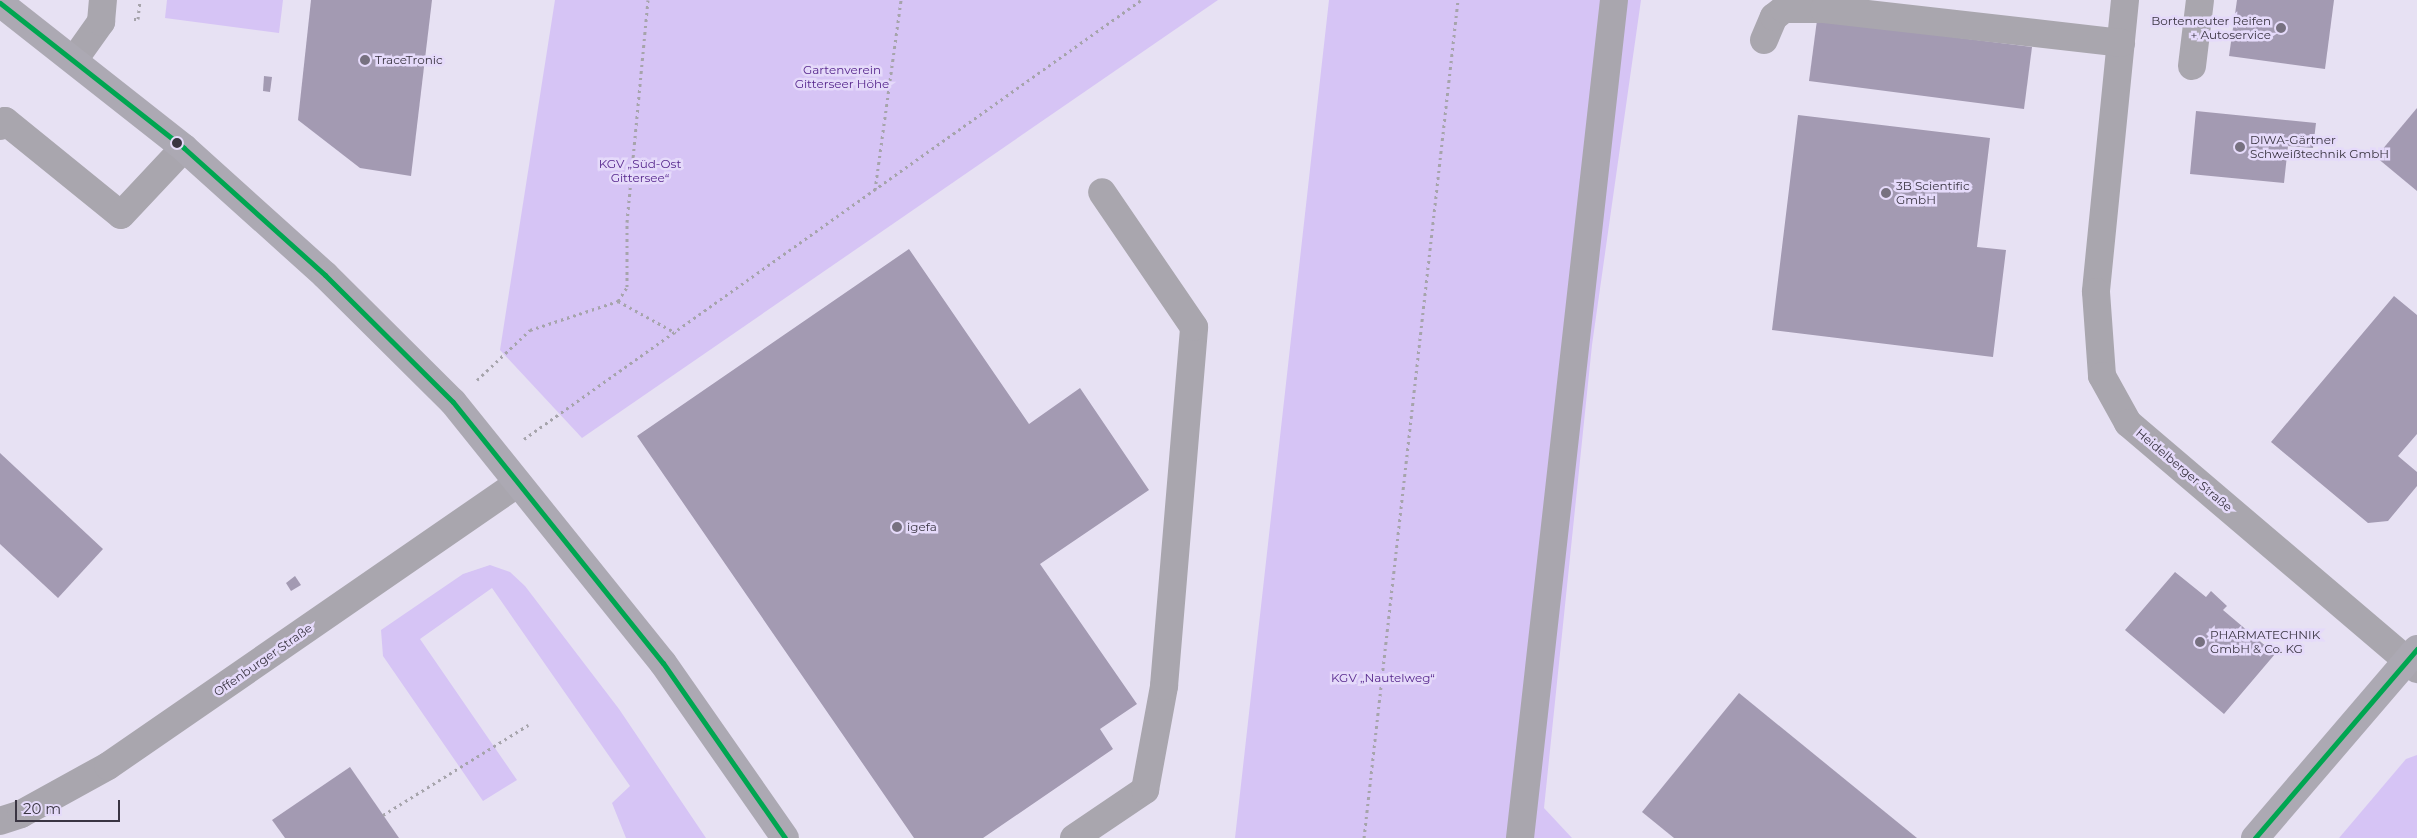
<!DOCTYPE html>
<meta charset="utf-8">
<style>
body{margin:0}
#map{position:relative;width:2417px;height:838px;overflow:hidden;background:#e7e1f3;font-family:Montserrat,sans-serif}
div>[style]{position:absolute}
.green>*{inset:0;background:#d6c4f5}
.building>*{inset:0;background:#a39ab2}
.path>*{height:3px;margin-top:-1.5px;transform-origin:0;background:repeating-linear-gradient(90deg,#a6a4ab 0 2.5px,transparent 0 6.5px)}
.minor>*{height:28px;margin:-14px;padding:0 14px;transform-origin:14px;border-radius:14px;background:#a9a6ae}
.major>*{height:28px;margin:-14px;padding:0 14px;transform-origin:14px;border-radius:14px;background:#aca9b3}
.bus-1>*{height:5px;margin:-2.5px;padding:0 2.5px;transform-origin:2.5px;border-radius:2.5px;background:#00a651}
.dots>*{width:14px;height:14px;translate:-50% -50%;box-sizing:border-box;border:2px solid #e5dafa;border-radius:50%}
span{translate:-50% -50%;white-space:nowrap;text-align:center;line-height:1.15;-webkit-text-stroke:5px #e5dafa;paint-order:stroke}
.poi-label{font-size:12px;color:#3a3542}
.right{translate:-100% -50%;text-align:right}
.left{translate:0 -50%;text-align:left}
.park-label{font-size:12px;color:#57288d}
.street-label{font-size:12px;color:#3a3542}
.scale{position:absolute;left:15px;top:800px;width:105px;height:22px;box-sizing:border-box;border:2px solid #3a3542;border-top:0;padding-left:6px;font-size:15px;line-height:18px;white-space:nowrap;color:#3a3542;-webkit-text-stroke:4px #e5dafa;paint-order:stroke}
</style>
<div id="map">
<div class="green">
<div style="clip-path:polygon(167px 0,283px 0,279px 33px,165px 18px)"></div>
<div style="clip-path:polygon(555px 0,1218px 0,582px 438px,500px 350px)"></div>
<div style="clip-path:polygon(1329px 0,1641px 0,1592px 345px,1544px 808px,1572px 838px,1235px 838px)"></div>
<div style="clip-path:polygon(490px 565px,510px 572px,525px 586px,619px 709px,706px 838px,626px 838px,612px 803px,630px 786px,492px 588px,420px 639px,517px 780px,483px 801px,383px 656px,381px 630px,463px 574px)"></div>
<div style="clip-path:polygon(2417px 755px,2417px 838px,2339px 838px,2406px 759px)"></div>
</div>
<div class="building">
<div style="clip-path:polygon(311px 0,432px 0,411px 176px,360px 168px,298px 120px)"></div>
<div style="clip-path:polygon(2237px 0,2334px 0,2325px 69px,2229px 56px)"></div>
<div style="clip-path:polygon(1817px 20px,2032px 47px,2024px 109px,1809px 81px)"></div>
<div style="clip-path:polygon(264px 76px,272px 77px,270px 92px,263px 91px)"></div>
<div style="clip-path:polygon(2417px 108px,2417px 191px,2376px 157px)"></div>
<div style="clip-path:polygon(2196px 111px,2316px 123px,2313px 148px,2288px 146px,2284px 183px,2190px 174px)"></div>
<div style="clip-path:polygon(1798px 115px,1990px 138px,1977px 247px,2006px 250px,1993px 357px,1772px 330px)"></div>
<div style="clip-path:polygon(909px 249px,1029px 424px,1080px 388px,1149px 490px,1040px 564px,1137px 704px,1100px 729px,1113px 749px,983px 838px,914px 838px,637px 436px)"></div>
<div style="clip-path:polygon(2394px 296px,2417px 315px,2417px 434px,2398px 456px,2417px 472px,2417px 486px,2388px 521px,2368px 523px,2271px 442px)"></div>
<div style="clip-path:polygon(0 453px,103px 549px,58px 598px,0 544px)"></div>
<div style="clip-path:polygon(2175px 572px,2206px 597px,2211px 591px,2227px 606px,2223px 610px,2275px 654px,2224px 714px,2125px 630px)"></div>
<div style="clip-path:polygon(295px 576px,301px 585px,291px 591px,286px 583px)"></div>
<div style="clip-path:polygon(1739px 693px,1917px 838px,1674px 838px,1642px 812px)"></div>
<div style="clip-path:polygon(350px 767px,399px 838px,285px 838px,272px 820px)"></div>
</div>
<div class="path">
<div style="left:134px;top:19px;width:4px"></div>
<div style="left:138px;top:19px;width:19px;rotate:-84deg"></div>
<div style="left:875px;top:190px;width:192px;rotate:-82.2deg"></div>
<div style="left:618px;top:301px;width:17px;rotate:-57deg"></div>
<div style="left:627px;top:287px;width:65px;rotate:-90deg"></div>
<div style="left:627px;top:222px;width:223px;rotate:-84.6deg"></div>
<div style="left:477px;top:380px;width:73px;rotate:-43.3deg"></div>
<div style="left:530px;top:330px;width:93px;rotate:-18.2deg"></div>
<div style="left:618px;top:301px;width:66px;rotate:28.9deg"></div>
<div style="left:524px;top:439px;width:757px;rotate:-35.43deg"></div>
<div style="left:383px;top:815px;width:171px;rotate:-31.8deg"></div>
<div style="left:1364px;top:838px;width:843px;rotate:-83.6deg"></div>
</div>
<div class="minor">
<div style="left:2125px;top:0;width:293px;rotate:95.7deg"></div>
<div style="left:2096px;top:292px;width:84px;rotate:85.9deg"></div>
<div style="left:2102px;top:376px;width:54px;rotate:61deg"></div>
<div style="left:2128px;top:423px;width:380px;rotate:40.4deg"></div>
<div style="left:1764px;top:40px;width:25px;rotate:-67deg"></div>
<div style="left:1774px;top:17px;width:13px;rotate:-39deg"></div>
<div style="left:1784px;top:9px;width:40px"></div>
<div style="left:1824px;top:9px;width:299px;rotate:6.5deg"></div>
<div style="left:74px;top:60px;width:47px;rotate:-54.6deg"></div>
<div style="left:101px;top:22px;width:22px;rotate:-85deg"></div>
<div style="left:2192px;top:66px;width:66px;rotate:-83.1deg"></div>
<div style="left:0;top:126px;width:7px;rotate:-45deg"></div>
<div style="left:5px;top:121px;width:149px;rotate:39deg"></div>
<div style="left:121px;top:215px;width:92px;rotate:-46.8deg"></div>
<div style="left:0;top:821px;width:22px;rotate:-18deg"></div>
<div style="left:21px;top:814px;width:99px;rotate:-28.9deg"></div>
<div style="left:108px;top:766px;width:498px;rotate:-34.6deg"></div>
<div style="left:1074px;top:838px;width:86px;rotate:-34.1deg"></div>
<div style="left:1145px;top:790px;width:106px;rotate:-79.6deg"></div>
<div style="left:1164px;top:686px;width:360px;rotate:-85.2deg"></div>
<div style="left:1194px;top:327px;width:163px;rotate:-124.3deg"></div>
<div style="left:1520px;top:838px;width:843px;rotate:-83.6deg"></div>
</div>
<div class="major">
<div style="left:0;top:3px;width:234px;rotate:38.2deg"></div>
<div style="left:184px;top:148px;width:190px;rotate:42deg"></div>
<div style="left:325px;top:275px;width:180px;rotate:44.8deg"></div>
<div style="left:453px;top:402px;width:335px;rotate:51.2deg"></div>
<div style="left:663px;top:663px;width:213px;rotate:55.1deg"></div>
<div style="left:2255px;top:838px;width:249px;rotate:-49.4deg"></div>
</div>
<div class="bus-1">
<div style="left:0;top:3px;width:234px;rotate:38.2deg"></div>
<div style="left:184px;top:148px;width:190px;rotate:42deg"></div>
<div style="left:325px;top:275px;width:180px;rotate:44.8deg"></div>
<div style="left:453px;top:402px;width:335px;rotate:51.2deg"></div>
<div style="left:663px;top:663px;width:213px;rotate:55.1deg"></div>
<div style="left:2255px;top:838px;width:249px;rotate:-49.4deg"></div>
</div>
<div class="dots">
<div style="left:2281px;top:28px;background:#777180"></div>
<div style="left:365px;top:60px;background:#777180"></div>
<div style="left:177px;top:143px;background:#3a3542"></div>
<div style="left:2240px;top:147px;background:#777180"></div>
<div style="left:1886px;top:193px;background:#777180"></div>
<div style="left:897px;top:527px;background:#777180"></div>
<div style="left:2200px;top:642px;background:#777180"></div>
</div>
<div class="poi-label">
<span class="right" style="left:2271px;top:28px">Bortenreuter Reifen<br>+ Autoservice</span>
<span class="left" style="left:375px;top:60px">TraceTronic</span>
<span class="left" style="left:2250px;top:147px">DIWA-Gärtner<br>Schweißtechnik GmbH</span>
<span class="left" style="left:1896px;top:193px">3B Scientific<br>GmbH</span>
<span class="left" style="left:907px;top:527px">igefa</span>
<span class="left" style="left:2210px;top:642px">PHARMATECHNIK<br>GmbH &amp; Co. KG</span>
</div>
<div class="park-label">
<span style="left:842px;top:77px">Gartenverein<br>Gitterseer Höhe</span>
<span style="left:640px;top:171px">KGV „Süd-Ost<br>Gittersee“</span>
<span style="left:1383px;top:678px">KGV „Nautelweg“</span>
</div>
<div class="street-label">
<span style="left:2184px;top:470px;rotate:40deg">Heidelberger Straße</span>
<span style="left:263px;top:660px;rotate:-35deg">Offenburger Straße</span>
</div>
<div class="scale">20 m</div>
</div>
